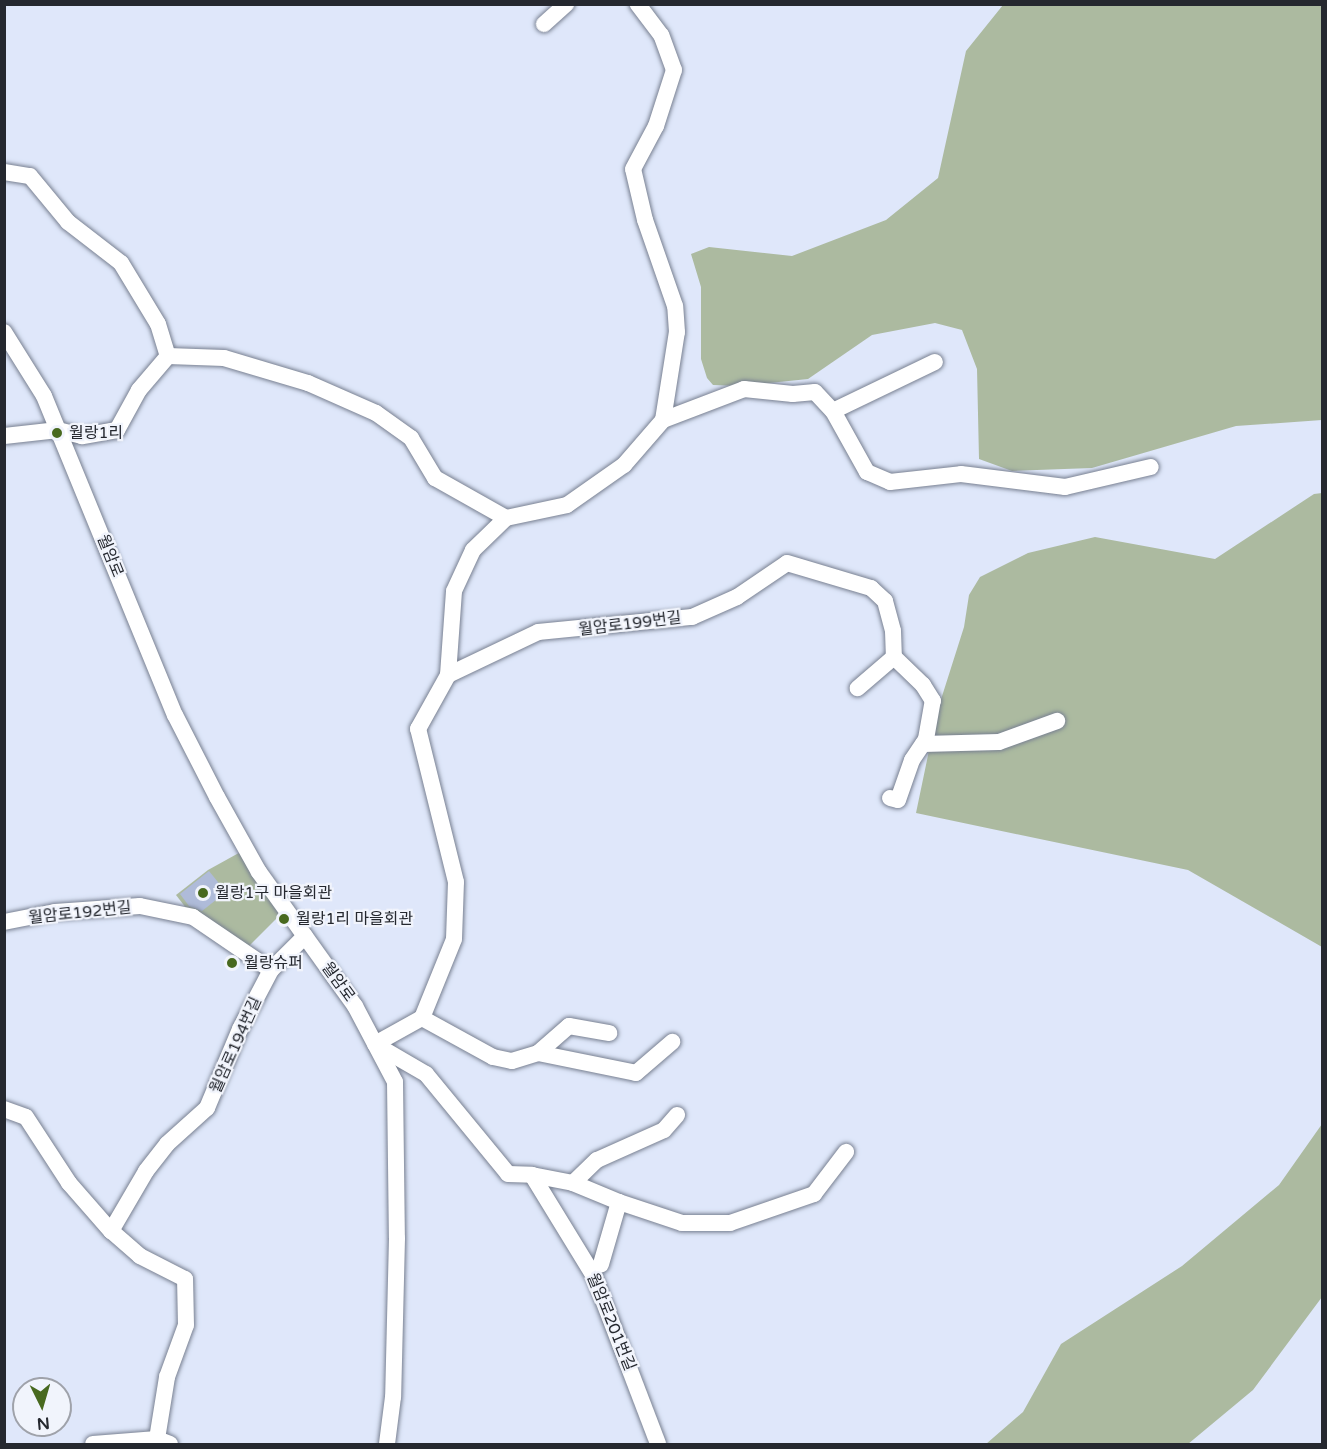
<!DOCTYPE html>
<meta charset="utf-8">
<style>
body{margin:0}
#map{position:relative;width:1327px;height:1449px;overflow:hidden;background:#dfe7fa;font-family:"Varela Round","Noto Sans KR",sans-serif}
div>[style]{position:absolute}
.green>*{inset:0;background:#acbaa0}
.building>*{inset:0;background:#afbbd9}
.roads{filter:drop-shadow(0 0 2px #788091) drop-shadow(0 0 2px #788091)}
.minor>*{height:16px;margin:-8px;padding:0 8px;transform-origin:8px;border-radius:8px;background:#fff}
.dots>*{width:16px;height:16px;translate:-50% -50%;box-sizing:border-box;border:3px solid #f1f4fc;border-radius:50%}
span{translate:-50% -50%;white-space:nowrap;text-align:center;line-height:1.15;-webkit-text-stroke:4.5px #f1f4fc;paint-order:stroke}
.poi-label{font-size:16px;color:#25282f}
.left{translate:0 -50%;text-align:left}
.street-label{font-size:16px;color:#25282f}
.frame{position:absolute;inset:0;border:6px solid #25282f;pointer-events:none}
.north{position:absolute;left:12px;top:1377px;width:60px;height:60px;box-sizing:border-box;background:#f1f4fc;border:2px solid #9fa2aa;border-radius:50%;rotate:175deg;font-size:16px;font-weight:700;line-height:24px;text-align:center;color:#25282f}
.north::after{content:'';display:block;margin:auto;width:21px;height:27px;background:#48691f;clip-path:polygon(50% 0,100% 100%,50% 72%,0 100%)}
</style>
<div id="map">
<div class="green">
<div style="clip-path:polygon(1003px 5px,1322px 5px,1322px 420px,1236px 426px,1092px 468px,1012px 471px,979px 459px,977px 369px,962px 330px,935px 323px,872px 335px,808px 379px,740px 386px,713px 385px,707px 378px,701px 359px,701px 287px,691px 254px,709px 247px,792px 256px,886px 220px,938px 178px,966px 51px)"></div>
<div style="clip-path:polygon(1322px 493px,1322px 947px,1188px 870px,916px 813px,937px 712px,964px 627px,969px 595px,980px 577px,1028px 553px,1095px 537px,1215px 559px,1314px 494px)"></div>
<div style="clip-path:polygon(246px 849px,285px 910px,243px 952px,193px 917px,176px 895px,208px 870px)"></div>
<div style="clip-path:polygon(1322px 1124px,1322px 1297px,1253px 1390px,1188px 1444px,986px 1444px,1023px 1412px,1061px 1344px,1182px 1266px,1279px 1185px)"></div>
</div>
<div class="building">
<div style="clip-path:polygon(209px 871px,226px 892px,202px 911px,189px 906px,180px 894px)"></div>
</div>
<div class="roads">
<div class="minor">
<div style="left:544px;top:24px;width:30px;rotate:-42deg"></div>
<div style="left:4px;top:172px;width:26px;rotate:9deg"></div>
<div style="left:30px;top:176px;width:60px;rotate:50.4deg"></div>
<div style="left:68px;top:222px;width:67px;rotate:37.7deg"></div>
<div style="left:121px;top:263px;width:71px;rotate:58.8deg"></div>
<div style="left:158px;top:324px;width:34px;rotate:73deg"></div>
<div style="left:168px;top:356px;width:45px;rotate:130.5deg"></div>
<div style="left:139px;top:390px;width:46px;rotate:118.8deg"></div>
<div style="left:117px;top:430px;width:36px;rotate:170deg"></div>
<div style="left:82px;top:436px;width:25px;rotate:-166deg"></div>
<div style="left:58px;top:430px;width:54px;rotate:173.7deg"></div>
<div style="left:4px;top:332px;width:75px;rotate:58deg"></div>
<div style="left:44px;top:396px;width:345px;rotate:67.7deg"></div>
<div style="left:175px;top:715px;width:92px;rotate:62.9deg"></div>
<div style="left:217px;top:797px;width:86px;rotate:60.8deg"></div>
<div style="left:259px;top:872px;width:165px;rotate:54.4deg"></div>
<div style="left:355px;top:1006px;width:86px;rotate:62.2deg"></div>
<div style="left:395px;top:1082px;width:156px;rotate:89.3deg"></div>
<div style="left:397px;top:1238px;width:159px;rotate:91.4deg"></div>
<div style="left:393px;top:1397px;width:47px;rotate:97.3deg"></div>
<div style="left:168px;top:356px;width:56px;rotate:2deg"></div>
<div style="left:224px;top:358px;width:88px;rotate:16.6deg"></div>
<div style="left:308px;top:383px;width:74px;rotate:23.8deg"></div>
<div style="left:376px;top:413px;width:43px;rotate:35.5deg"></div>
<div style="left:411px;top:438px;width:47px;rotate:59deg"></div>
<div style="left:435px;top:478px;width:81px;rotate:29.4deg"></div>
<div style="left:833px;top:411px;width:70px;rotate:60.9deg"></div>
<div style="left:867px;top:472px;width:25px;rotate:23deg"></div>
<div style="left:890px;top:482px;width:71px;rotate:-6.4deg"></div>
<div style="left:961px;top:474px;width:105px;rotate:7.1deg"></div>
<div style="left:1065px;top:487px;width:88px;rotate:-13.1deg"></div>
<div style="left:663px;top:420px;width:87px;rotate:-20.9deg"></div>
<div style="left:744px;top:389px;width:49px;rotate:5.8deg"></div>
<div style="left:793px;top:394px;width:22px;rotate:-5deg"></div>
<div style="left:815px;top:392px;width:26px;rotate:47deg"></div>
<div style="left:833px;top:411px;width:113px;rotate:-25.7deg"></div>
<div style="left:448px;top:675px;width:100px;rotate:-25.5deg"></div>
<div style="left:538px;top:632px;width:155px;rotate:-5.6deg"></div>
<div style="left:692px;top:617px;width:49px;rotate:-24deg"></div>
<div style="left:737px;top:597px;width:60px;rotate:-34.2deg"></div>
<div style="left:787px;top:563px;width:88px;rotate:16.6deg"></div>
<div style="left:871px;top:588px;width:19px;rotate:43deg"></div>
<div style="left:885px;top:601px;width:31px;rotate:75deg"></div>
<div style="left:893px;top:631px;width:26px;rotate:88deg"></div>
<div style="left:894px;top:657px;width:48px;rotate:139.3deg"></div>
<div style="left:923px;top:744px;width:76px;rotate:-1.5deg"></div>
<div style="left:999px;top:742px;width:62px;rotate:-19.9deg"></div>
<div style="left:890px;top:798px;width:8px;rotate:14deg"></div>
<div style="left:898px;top:800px;width:42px;rotate:-70.7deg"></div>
<div style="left:912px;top:760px;width:25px;rotate:-56deg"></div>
<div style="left:926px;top:739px;width:39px;rotate:-80deg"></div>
<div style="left:933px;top:701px;width:19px;rotate:-122deg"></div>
<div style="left:923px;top:685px;width:40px;rotate:-136deg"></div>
<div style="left:4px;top:922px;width:52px;rotate:-11.1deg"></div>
<div style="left:55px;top:912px;width:85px;rotate:-4deg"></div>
<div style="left:140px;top:906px;width:54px;rotate:11.7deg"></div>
<div style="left:193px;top:917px;width:94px;rotate:34.2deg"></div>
<div style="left:271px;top:970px;width:48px;rotate:-45deg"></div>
<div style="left:422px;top:1018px;width:81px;rotate:28.8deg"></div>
<div style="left:493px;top:1057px;width:19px;rotate:12deg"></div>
<div style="left:512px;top:1061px;width:27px;rotate:-17deg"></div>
<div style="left:538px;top:1053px;width:41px;rotate:-41.1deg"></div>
<div style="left:569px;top:1026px;width:41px;rotate:9.9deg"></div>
<div style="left:375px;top:1044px;width:54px;rotate:-29deg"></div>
<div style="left:422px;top:1018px;width:85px;rotate:-67.9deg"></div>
<div style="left:454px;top:939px;width:57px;rotate:-88deg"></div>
<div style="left:456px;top:882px;width:158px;rotate:-103.9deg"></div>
<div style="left:418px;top:729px;width:62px;rotate:-60.9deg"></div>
<div style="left:448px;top:675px;width:84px;rotate:-85.9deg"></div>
<div style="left:454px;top:591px;width:45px;rotate:-65.1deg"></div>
<div style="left:473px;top:550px;width:46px;rotate:-44.1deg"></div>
<div style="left:506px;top:518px;width:62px;rotate:-12deg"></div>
<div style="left:567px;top:505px;width:70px;rotate:-35.1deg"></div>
<div style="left:624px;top:465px;width:60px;rotate:-49.1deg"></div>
<div style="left:663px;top:420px;width:89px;rotate:-81deg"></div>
<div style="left:677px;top:332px;width:26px;rotate:-94deg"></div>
<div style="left:675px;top:306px;width:91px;rotate:-109.2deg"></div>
<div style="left:645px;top:220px;width:52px;rotate:-103.2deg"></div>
<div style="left:633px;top:169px;width:49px;rotate:-61.9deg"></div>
<div style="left:656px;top:126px;width:59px;rotate:-72.2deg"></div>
<div style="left:674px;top:70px;width:37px;rotate:-110deg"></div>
<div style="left:661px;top:35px;width:39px;rotate:-127deg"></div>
<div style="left:376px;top:1045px;width:58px;rotate:30.1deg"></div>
<div style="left:426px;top:1074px;width:129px;rotate:50.6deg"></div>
<div style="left:508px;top:1174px;width:24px;rotate:2deg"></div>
<div style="left:532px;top:1175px;width:119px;rotate:58.5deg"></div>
<div style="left:594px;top:1276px;width:180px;rotate:69.1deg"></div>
<div style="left:538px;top:1053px;width:100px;rotate:11.5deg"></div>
<div style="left:636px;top:1073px;width:48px;rotate:-40.7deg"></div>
<div style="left:4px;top:1109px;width:23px;rotate:20deg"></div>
<div style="left:26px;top:1117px;width:79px;rotate:56.9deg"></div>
<div style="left:69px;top:1183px;width:64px;rotate:48.8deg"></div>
<div style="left:532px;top:1175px;width:42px;rotate:11deg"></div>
<div style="left:573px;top:1183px;width:33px;rotate:-44deg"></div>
<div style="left:597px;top:1160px;width:73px;rotate:-24.1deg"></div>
<div style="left:664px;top:1130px;width:20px;rotate:-49deg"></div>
<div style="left:573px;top:1183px;width:50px;rotate:22.4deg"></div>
<div style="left:619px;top:1202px;width:65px;rotate:106.2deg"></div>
<div style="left:619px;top:1202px;width:66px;rotate:18.4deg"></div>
<div style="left:682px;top:1223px;width:48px"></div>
<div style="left:730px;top:1223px;width:89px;rotate:-19deg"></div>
<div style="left:814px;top:1194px;width:53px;rotate:-52.7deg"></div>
<div style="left:93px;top:1444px;width:64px;rotate:-4.5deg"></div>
<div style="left:170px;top:1444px;width:14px;rotate:-159deg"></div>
<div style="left:157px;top:1439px;width:63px;rotate:-80.8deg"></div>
<div style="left:167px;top:1377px;width:55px;rotate:-69.9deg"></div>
<div style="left:186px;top:1325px;width:46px;rotate:-91.2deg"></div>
<div style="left:185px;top:1279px;width:51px;rotate:-152.9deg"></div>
<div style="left:140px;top:1256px;width:38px;rotate:-139deg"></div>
<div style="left:111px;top:1231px;width:69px;rotate:-59.7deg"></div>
<div style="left:146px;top:1171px;width:34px;rotate:-52deg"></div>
<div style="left:167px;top:1144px;width:54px;rotate:-42deg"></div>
<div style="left:207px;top:1108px;width:86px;rotate:-67.3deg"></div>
<div style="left:240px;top:1029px;width:67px;rotate:-62.3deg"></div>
</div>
</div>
<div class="dots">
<div style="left:57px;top:433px;background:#48691f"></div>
<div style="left:203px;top:893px;background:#48691f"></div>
<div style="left:284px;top:919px;background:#48691f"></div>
<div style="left:232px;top:963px;background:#48691f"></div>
</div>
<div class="poi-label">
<span class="left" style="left:69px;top:433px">월랑1리</span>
<span class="left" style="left:215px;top:893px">월랑1구 마을회관</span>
<span class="left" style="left:296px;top:919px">월랑1리 마을회관</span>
<span class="left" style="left:244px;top:963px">월랑슈퍼</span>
</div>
<div class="street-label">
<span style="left:110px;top:556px;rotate:68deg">월암로</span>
<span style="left:630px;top:624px;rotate:-7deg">월암로199번길</span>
<span style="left:80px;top:913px;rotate:-6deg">월암로192번길</span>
<span style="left:338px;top:982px;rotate:54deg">월암로</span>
<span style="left:236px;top:1045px;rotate:-66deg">월암로194번길</span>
<span style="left:611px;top:1322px;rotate:68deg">월암로201번길</span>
</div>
<div class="frame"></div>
<div class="north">N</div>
</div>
